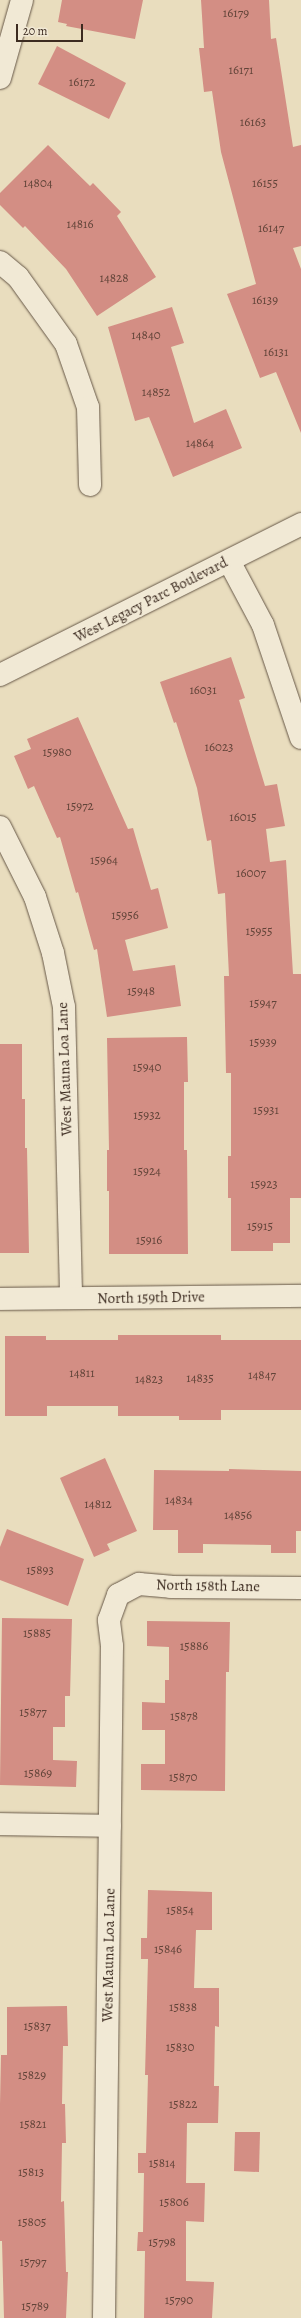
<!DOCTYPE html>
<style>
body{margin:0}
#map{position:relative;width:301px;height:2318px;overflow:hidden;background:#e9ddbe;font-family:Alegreya,serif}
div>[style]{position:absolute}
.building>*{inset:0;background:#d38e84}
.roads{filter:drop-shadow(0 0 1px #675848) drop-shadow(0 0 1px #675848)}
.minor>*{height:22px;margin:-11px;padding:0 11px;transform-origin:11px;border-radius:11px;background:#f1e9d5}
span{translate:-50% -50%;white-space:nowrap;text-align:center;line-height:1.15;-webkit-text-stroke:4px #f1e9d5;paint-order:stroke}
.number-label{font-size:13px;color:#624439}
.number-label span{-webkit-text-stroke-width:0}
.street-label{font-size:15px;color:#3c2b20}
.scale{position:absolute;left:16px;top:24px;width:67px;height:18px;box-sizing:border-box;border:2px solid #3c2b20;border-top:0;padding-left:5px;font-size:12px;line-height:14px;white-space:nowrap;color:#3c2b20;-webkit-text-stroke:3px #f1e9d5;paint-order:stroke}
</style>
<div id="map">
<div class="building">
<div style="clip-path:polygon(62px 0,143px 0,135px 39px,66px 26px,67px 24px,58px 22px)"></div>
<div style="clip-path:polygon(201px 0,269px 0,271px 39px,276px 38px,293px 147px,301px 145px,301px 246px,293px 248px,301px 269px,301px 433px,276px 372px,260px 378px,227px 294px,256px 284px,221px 152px,212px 91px,204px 92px,199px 48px,204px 48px)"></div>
<div style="clip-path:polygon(57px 46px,126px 83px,109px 119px,38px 84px)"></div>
<div style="clip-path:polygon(48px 145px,90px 186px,93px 183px,121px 212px,117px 216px,156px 277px,97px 316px,66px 269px,25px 226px,23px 228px,0 205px,0 193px)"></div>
<div style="clip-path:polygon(172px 307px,184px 343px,171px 347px,194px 423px,226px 409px,242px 448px,173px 477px,149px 417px,135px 421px,108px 327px)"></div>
<div style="clip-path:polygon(231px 657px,245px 698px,239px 700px,265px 786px,277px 784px,285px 826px,266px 829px,270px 862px,286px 860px,293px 974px,301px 974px,301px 1198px,290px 1198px,290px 1243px,273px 1243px,273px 1251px,231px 1251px,231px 1198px,228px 1198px,228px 1156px,231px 1156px,231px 1073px,226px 1073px,224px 976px,229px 976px,225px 893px,218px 894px,211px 840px,207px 841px,197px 788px,176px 722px,174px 723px,160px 682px)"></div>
<div style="clip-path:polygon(78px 717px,128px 829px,133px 828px,151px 890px,158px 888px,168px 928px,125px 940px,133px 971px,175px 965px,181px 1006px,107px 1017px,97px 949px,94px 950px,78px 892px,76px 893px,60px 837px,57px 838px,34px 786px,28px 789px,14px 756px,31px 749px,27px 739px)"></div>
<div style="clip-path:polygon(187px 1037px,188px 1082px,184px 1082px,184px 1150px,187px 1150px,188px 1254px,109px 1254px,109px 1191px,107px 1191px,107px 1150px,109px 1150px,107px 1038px)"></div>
<div style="clip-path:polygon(0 1044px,22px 1044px,22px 1099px,25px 1099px,25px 1148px,27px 1148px,29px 1253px,0 1253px)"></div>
<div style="clip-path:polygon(118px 1335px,221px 1335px,221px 1340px,301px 1340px,301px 1410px,221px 1410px,221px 1420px,179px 1420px,179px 1416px,118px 1416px,118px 1406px,47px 1406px,47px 1416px,5px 1416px,5px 1336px,46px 1336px,46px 1340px,118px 1340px)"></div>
<div style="clip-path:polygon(105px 1458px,137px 1531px,107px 1544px,110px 1550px,94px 1557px,60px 1478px)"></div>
<div style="clip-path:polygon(229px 1469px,301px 1471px,301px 1531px,296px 1531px,296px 1553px,271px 1553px,271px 1545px,203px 1544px,203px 1553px,178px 1553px,178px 1530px,153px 1530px,154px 1470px,229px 1471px)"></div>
<div style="clip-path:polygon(7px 1529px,84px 1559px,68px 1606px,0 1580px,0 1547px)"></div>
<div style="clip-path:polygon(2px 1618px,72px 1619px,70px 1696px,65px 1696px,65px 1727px,53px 1727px,53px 1760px,77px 1761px,76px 1787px,0 1785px)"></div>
<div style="clip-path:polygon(147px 1621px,230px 1622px,229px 1672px,226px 1672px,225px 1791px,141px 1790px,141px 1764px,165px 1764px,165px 1730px,142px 1730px,142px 1702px,165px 1703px,165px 1680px,169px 1680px,169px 1647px,147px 1646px)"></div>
<div style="clip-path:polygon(148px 1890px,212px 1892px,212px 1930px,196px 1930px,194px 1988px,219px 1988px,219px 2027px,215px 2026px,214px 2086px,219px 2086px,218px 2123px,187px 2123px,186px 2183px,205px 2183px,204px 2222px,186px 2221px,186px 2281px,214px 2282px,212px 2318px,144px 2318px,145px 2251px,137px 2251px,138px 2232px,143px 2232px,144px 2173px,138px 2173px,138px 2153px,146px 2153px,148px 2075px,145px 2075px,148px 1959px,141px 1959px,141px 1938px,147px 1938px)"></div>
<div style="clip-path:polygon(67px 2006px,68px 2046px,63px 2046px,62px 2104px,65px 2104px,66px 2143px,62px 2143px,61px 2202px,64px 2201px,66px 2272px,68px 2272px,66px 2318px,4px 2318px,2px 2241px,0 2241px,0 2104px,1px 2055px,7px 2055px,7px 2007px)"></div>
<div style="clip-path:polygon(235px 2132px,260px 2132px,259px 2172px,234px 2171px)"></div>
</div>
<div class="roads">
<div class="minor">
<div style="left:0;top:78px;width:81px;rotate:-74.2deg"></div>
<div style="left:0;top:262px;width:23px;rotate:40deg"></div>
<div style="left:18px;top:277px;width:82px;rotate:54.4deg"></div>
<div style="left:66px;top:344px;width:67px;rotate:70.8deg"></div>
<div style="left:88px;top:407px;width:78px;rotate:88.5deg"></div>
<div style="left:229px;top:561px;width:72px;rotate:62deg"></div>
<div style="left:263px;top:625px;width:119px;rotate:71.4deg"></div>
<div style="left:0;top:675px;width:337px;rotate:-26.6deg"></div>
<div style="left:0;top:827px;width:78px;rotate:63.4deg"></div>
<div style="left:35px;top:897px;width:59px;rotate:72.2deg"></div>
<div style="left:53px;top:953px;width:55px;rotate:78.5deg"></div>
<div style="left:64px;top:1007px;width:291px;rotate:88.6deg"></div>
<div style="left:0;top:1299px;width:301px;rotate:-0.6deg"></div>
<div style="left:0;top:1824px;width:110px;rotate:1deg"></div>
<div style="left:104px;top:2318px;width:672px;rotate:-89.32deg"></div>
<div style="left:112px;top:1646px;width:26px;rotate:-97deg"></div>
<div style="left:109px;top:1620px;width:27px;rotate:-70deg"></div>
<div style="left:118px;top:1595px;width:24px;rotate:-28deg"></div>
<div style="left:139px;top:1584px;width:32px;rotate:5deg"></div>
<div style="left:171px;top:1587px;width:130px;rotate:0.4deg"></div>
</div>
</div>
<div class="number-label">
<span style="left:236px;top:13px">16179</span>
<span style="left:241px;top:70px">16171</span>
<span style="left:82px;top:82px">16172</span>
<span style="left:253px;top:122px">16163</span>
<span style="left:38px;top:183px">14804</span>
<span style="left:265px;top:183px">16155</span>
<span style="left:80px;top:224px">14816</span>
<span style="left:271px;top:228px">16147</span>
<span style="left:114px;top:278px">14828</span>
<span style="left:265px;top:300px">16139</span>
<span style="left:146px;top:335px">14840</span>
<span style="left:276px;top:352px">16131</span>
<span style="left:156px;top:392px">14852</span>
<span style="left:200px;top:443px">14864</span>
<span style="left:203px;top:690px">16031</span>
<span style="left:219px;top:747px">16023</span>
<span style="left:57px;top:752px">15980</span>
<span style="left:80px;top:806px">15972</span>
<span style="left:243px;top:817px">16015</span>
<span style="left:104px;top:860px">15964</span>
<span style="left:251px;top:873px">16007</span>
<span style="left:125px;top:915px">15956</span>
<span style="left:259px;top:931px">15955</span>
<span style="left:141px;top:991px">15948</span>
<span style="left:263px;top:1003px">15947</span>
<span style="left:263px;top:1042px">15939</span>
<span style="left:147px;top:1067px">15940</span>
<span style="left:266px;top:1110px">15931</span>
<span style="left:147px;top:1115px">15932</span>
<span style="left:147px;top:1171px">15924</span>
<span style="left:264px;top:1184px">15923</span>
<span style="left:260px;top:1226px">15915</span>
<span style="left:149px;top:1240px">15916</span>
<span style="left:82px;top:1373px">14811</span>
<span style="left:262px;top:1375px">14847</span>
<span style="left:200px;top:1378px">14835</span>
<span style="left:149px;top:1379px">14823</span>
<span style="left:179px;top:1500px">14834</span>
<span style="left:98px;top:1504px">14812</span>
<span style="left:238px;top:1515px">14856</span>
<span style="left:40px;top:1570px">15893</span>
<span style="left:37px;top:1633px">15885</span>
<span style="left:194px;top:1646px">15886</span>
<span style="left:33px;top:1712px">15877</span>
<span style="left:184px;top:1716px">15878</span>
<span style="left:38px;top:1773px">15869</span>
<span style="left:183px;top:1777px">15870</span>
<span style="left:180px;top:1910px">15854</span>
<span style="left:168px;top:1949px">15846</span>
<span style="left:183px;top:2007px">15838</span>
<span style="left:37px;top:2026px">15837</span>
<span style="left:180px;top:2047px">15830</span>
<span style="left:32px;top:2075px">15829</span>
<span style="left:183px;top:2104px">15822</span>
<span style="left:33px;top:2124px">15821</span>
<span style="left:162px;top:2163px">15814</span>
<span style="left:31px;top:2172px">15813</span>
<span style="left:174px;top:2202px">15806</span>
<span style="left:32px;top:2222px">15805</span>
<span style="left:162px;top:2242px">15798</span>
<span style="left:33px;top:2262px">15797</span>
<span style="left:179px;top:2300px">15790</span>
<span style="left:35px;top:2306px">15789</span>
</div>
<div class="street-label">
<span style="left:151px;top:600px;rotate:-27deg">West Legacy Parc Boulevard</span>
<span style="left:65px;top:1069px;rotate:-92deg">West Mauna Loa Lane</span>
<span style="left:151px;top:1298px;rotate:-1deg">North 159th Drive</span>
<span style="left:208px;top:1586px;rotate:1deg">North 158th Lane</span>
<span style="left:109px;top:1955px;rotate:-89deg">West Mauna Loa Lane</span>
</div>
<div class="scale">20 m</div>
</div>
